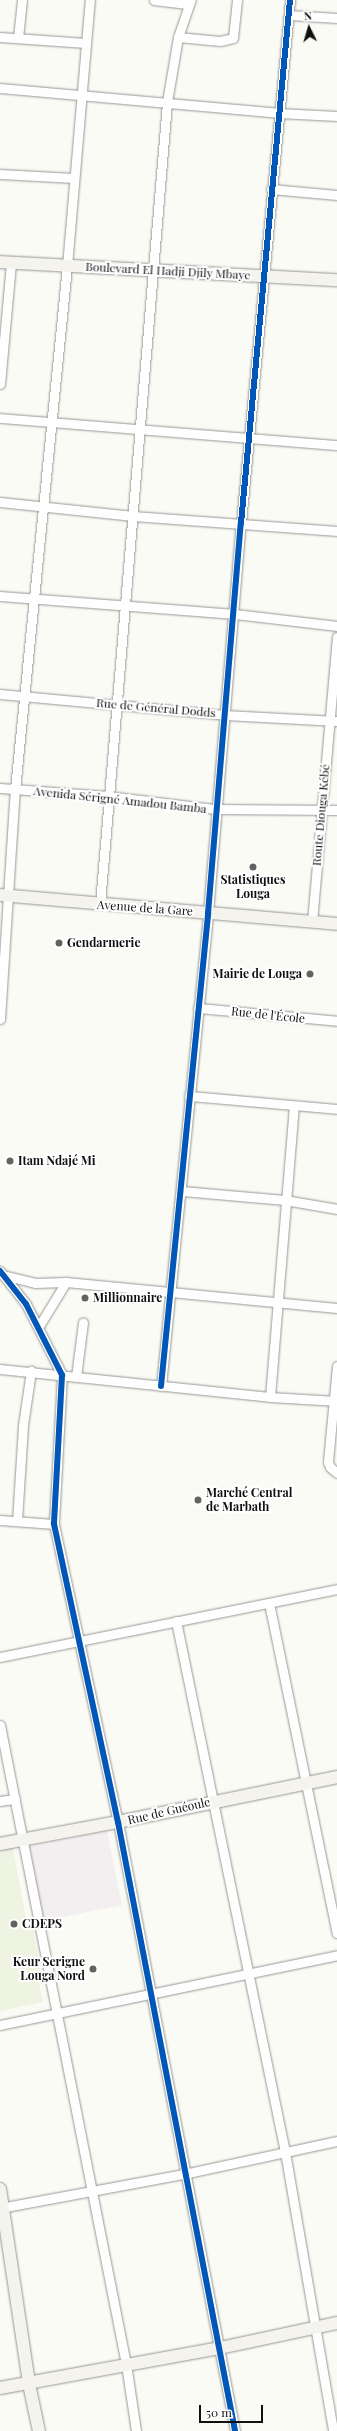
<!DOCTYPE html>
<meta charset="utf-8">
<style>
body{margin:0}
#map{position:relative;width:337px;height:2431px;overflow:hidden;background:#fbfbf6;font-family:"Playfair Display",serif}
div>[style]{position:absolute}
.industrial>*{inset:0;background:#f3eff1}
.pitch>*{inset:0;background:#eef3e2}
.roads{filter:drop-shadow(0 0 1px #969694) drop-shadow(0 0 1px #969694)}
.street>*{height:9px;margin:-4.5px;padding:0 4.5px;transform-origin:4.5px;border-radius:4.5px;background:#fefefe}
.secondary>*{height:12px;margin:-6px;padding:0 6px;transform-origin:6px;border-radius:6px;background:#f4f3ed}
.cycleway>*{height:6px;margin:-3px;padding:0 3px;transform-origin:3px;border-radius:3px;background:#0057b8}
.dots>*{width:11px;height:11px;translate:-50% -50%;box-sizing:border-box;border:2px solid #fff;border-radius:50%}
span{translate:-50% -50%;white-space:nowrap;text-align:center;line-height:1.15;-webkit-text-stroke:4px #fff;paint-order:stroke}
.street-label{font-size:12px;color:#101010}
.poi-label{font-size:12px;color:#101010;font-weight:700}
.left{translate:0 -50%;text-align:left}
.right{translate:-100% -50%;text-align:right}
.north{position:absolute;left:289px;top:8px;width:40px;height:40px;-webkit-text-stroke:3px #fff;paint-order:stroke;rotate:355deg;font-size:11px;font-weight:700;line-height:16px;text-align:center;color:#101010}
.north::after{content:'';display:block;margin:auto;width:14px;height:18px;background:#101010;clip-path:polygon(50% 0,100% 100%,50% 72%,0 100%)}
.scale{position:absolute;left:199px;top:2405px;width:64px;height:18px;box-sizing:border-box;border:2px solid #101010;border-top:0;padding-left:5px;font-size:12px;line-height:14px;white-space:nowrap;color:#101010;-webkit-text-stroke:3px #fff;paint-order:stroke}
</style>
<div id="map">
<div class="industrial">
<div style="clip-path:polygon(107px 1831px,122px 1905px,43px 1921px,28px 1847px)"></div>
</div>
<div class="pitch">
<div style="clip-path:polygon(12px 1844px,27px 1923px,32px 1923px,41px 1973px,37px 1974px,43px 2002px,0 2011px,0 1846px)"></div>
</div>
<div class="roads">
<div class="street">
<div style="left:154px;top:0;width:35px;rotate:7deg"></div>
<div style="left:289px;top:15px;width:48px;rotate:3.6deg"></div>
<div style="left:0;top:37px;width:86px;rotate:4deg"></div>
<div style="left:178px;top:37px;width:42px;rotate:5.4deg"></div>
<div style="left:220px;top:41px;width:13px;rotate:-13deg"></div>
<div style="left:233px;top:38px;width:38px;rotate:-84deg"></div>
<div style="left:18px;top:38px;width:38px;rotate:-84deg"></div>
<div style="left:0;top:88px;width:279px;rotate:5.1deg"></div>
<div style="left:278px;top:113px;width:59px;rotate:2.9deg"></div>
<div style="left:0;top:174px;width:74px;rotate:3.1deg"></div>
<div style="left:271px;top:189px;width:66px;rotate:5.2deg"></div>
<div style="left:0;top:384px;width:121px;rotate:-84.8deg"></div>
<div style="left:0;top:418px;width:338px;rotate:4.6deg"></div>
<div style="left:0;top:502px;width:134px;rotate:6deg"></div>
<div style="left:133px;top:516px;width:205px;rotate:4.2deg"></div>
<div style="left:0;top:596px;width:236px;rotate:4.4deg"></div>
<div style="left:235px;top:614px;width:103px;rotate:6.7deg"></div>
<div style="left:0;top:694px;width:226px;rotate:5.3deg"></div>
<div style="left:225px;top:715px;width:112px;rotate:3.1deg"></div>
<div style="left:0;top:788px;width:108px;rotate:4.2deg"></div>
<div style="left:108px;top:796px;width:109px;rotate:6.9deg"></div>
<div style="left:216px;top:809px;width:121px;rotate:0.5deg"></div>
<div style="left:100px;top:904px;width:805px;rotate:-85.22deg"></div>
<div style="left:167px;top:102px;width:66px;rotate:-80.4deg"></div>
<div style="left:178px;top:37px;width:39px;rotate:-71deg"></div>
<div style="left:312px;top:922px;width:286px;rotate:-85deg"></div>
<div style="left:198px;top:1008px;width:140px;rotate:5.3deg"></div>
<div style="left:0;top:1019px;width:230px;rotate:-86.3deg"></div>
<div style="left:15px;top:789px;width:526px;rotate:-84.32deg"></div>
<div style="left:67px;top:266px;width:267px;rotate:-85.1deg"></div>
<div style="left:189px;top:1096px;width:149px;rotate:5deg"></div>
<div style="left:182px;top:1191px;width:103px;rotate:5deg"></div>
<div style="left:285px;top:1200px;width:53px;rotate:9.8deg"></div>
<div style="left:0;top:1271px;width:42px;rotate:51.8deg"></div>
<div style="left:26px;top:1304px;width:80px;rotate:63.1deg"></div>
<div style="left:62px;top:1375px;width:149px;rotate:93.1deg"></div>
<div style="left:54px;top:1524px;width:305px;rotate:77.9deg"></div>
<div style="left:118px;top:1822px;width:620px;rotate:79.12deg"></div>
<div style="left:3px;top:1275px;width:33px;rotate:14deg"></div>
<div style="left:35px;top:1283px;width:31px;rotate:-2deg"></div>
<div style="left:66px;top:1282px;width:272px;rotate:5.5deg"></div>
<div style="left:39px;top:1326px;width:52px;rotate:-58.5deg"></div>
<div style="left:337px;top:1366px;width:96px;rotate:95.4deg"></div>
<div style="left:328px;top:1462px;width:5px;rotate:68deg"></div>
<div style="left:330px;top:1467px;width:9px;rotate:41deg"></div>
<div style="left:0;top:1369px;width:271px;rotate:5.9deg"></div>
<div style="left:270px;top:1397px;width:67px;rotate:3.4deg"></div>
<div style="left:76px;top:1377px;width:55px;rotate:-82.7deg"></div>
<div style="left:161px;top:1386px;width:475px;rotate:-84.3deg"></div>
<div style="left:208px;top:913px;width:391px;rotate:-85.2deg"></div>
<div style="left:241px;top:523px;width:525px;rotate:-84.65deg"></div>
<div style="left:270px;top:1397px;width:292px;rotate:-85.3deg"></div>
<div style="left:0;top:1520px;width:54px;rotate:4.2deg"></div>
<div style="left:17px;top:1521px;width:96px;rotate:-86.4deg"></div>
<div style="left:23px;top:1425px;width:55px;rotate:-81.6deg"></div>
<div style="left:269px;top:1603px;width:337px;rotate:78.4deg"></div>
<div style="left:176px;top:1621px;width:542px;rotate:78.4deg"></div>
<div style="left:285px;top:2152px;width:283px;rotate:80.2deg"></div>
<div style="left:0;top:1657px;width:344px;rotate:-11.4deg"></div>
<div style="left:0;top:1725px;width:651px;rotate:78.85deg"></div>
<div style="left:126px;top:2364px;width:68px;rotate:81.5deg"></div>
<div style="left:0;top:1801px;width:15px;rotate:-8deg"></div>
<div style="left:0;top:2025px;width:344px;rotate:-11.7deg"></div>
<div style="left:0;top:2208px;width:187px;rotate:-10.5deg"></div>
<div style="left:184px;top:2174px;width:157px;rotate:-12.2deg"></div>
</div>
<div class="secondary">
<div style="left:0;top:262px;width:337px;rotate:3.1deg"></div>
<div style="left:0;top:895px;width:338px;rotate:4.9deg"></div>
<div style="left:0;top:1844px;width:120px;rotate:-10.6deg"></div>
<div style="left:118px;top:1822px;width:224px;rotate:-11.6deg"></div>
<div style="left:0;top:2189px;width:197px;rotate:81.5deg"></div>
<div style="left:29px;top:2384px;width:48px;rotate:78deg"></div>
<div style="left:0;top:2388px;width:224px;rotate:-10.3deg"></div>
<div style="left:220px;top:2348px;width:120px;rotate:-12.1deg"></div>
</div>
</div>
<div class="cycleway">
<div style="left:0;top:1271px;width:42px;rotate:51.8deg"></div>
<div style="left:26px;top:1304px;width:80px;rotate:63.1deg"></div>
<div style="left:62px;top:1375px;width:149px;rotate:93.1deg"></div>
<div style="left:54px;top:1524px;width:305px;rotate:77.9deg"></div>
<div style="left:118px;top:1822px;width:620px;rotate:79.12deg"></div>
<div style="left:161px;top:1386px;width:475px;rotate:-84.3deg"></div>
<div style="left:208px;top:913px;width:391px;rotate:-85.2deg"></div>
<div style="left:241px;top:523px;width:525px;rotate:-84.65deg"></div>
</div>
<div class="dots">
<div style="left:253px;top:867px;background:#626260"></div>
<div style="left:59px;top:943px;background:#626260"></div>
<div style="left:310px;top:974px;background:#626260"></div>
<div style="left:10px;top:1161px;background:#626260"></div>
<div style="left:85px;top:1298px;background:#626260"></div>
<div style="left:198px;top:1500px;background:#626260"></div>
<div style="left:14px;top:1924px;background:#626260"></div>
<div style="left:93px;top:1969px;background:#626260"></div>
</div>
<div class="street-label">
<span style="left:168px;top:271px;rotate:3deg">Boulevard El Hadji Djily Mbaye</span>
<span style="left:156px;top:708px;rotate:5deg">Rue de Général Dodds</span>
<span style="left:120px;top:800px;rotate:6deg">Avenida Sérigné Amadou Bamba</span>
<span style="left:321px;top:815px;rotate:-85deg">Route Diouga Kébé</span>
<span style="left:145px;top:908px;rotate:4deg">Avenue de la Gare</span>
<span style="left:268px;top:1015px;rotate:6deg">Rue de l'École</span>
<span style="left:169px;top:1811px;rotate:-13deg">Rue de Guéoule</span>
</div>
<div class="poi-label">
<span style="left:253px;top:887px">Statistiques<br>Louga</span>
<span class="left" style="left:67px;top:943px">Gendarmerie</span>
<span class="right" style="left:302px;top:974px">Mairie de Louga</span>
<span class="left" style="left:18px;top:1161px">Itam Ndajé Mi</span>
<span class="left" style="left:93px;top:1298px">Millionnaire</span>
<span class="left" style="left:206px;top:1500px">Marché Central<br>de Marbath</span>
<span class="left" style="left:22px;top:1924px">CDEPS</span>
<span class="right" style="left:85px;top:1969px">Keur Serigne<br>Louga Nord</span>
</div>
<div class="north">N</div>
<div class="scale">50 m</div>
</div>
